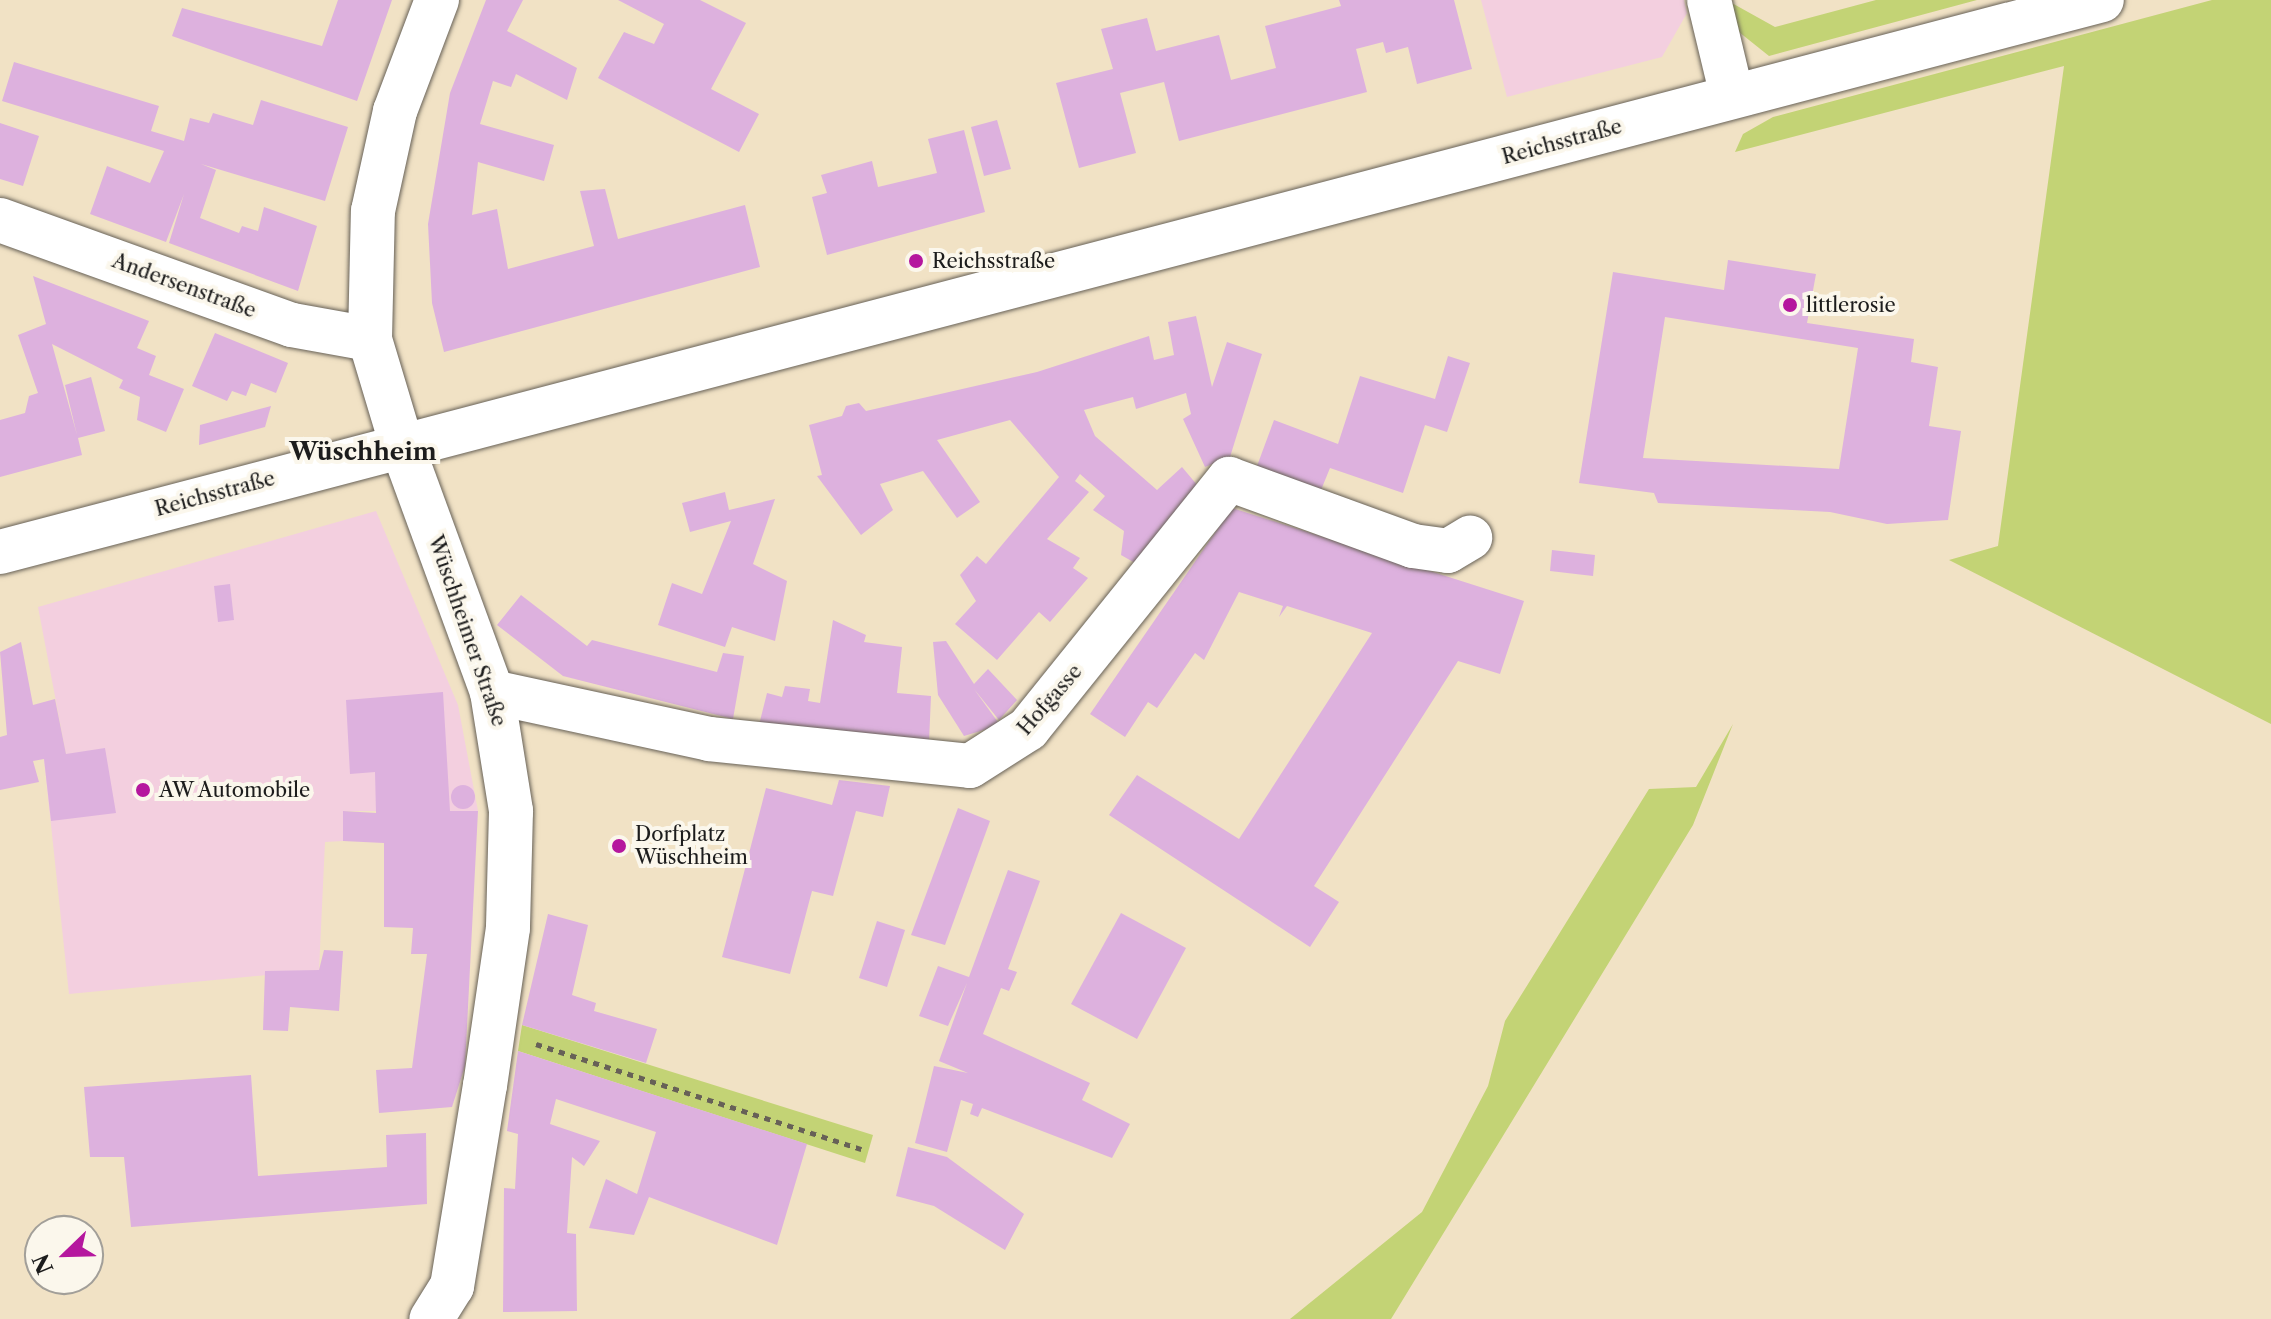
<!DOCTYPE html>
<meta charset="utf-8">
<style>
body{margin:0}
#map{position:relative;width:2271px;height:1319px;overflow:hidden;background:#f1e2c5;font-family:"Libre Caslon Text",serif}
div>[style]{position:absolute}
.built>*{inset:0;background:#f3cfdf}
.green>*{inset:0;background:#c3d375}
.building>*{inset:0;background:#ddb1de}
.round{border-radius:50%}
.path>*{height:5px;margin-top:-2.5px;transform-origin:0;background:repeating-linear-gradient(90deg,#676157 0 6px,transparent 0 12px)}
.roads{filter:drop-shadow(0 0 2px #676157) drop-shadow(0 0 2px #676157)}
.minor>*{height:44px;margin:-22px;padding:0 22px;transform-origin:22px;border-radius:22px;background:#fff}
.tertiary>*{height:44px;margin:-22px;padding:0 22px;transform-origin:22px;border-radius:22px;background:#fff}
.secondary>*{height:44px;margin:-22px;padding:0 22px;transform-origin:22px;border-radius:22px;background:#fff}
.dots>*{width:22px;height:22px;translate:-50% -50%;box-sizing:border-box;border:4px solid #fbf7ec;border-radius:50%}
span{translate:-50% -50%;white-space:nowrap;text-align:center;line-height:1.15;-webkit-text-stroke:8px #fbf7ec;paint-order:stroke}
.street-label{font-size:20px;color:#1c1c1c}
.poi-label{font-size:20px;color:#1c1c1c}
.left{translate:0 -50%;text-align:left}
.quarter-label{font-size:24px;color:#1c1c1c;font-weight:700}
.north{position:absolute;left:24px;top:1215px;width:80px;height:80px;box-sizing:border-box;background:#fbf7ec;border:2px solid #a29f99;border-radius:50%;rotate:247deg;font-size:22px;font-weight:700;line-height:32px;text-align:center;color:#1c1c1c}
.north::after{content:'';display:block;margin:auto;width:28px;height:36px;background:#b5179e;clip-path:polygon(50% 0,100% 100%,50% 72%,0 100%)}
</style>
<div id="map">
<div class="built">
<div style="clip-path:polygon(1481px 0,1684px 0,1687px 13px,1662px 57px,1507px 97px)"></div>
<div style="clip-path:polygon(376px 511px,458px 705px,478px 811px,344px 811px,343px 841px,325px 842px,319px 970px,69px 994px,44px 759px,66px 754px,38px 607px)"></div>
</div>
<div class="green">
<div style="clip-path:polygon(1876px 0,1977px 0,1769px 56px,1734px 28px,1730px 2px,1775px 27px)"></div>
<div style="clip-path:polygon(2212px 0,2271px 0,2271px 724px,1949px 560px,1998px 546px,2064px 66px,1735px 152px,1743px 134px,1773px 117px)"></div>
<div style="clip-path:polygon(1733px 724px,1693px 825px,1391px 1319px,1290px 1319px,1422px 1212px,1488px 1086px,1505px 1021px,1649px 789px,1696px 787px)"></div>
<div style="clip-path:polygon(522px 1025px,873px 1135px,865px 1163px,518px 1051px)"></div>
</div>
<div class="building">
<div style="clip-path:polygon(338px 0,392px 0,357px 101px,172px 36px,182px 8px,322px 46px)"></div>
<div style="clip-path:polygon(486px 0,523px 0,507px 31px,577px 68px,567px 100px,516px 74px,511px 87px,493px 81px,480px 124px,554px 145px,544px 181px,478px 162px,472px 215px,497px 209px,508px 269px,594px 246px,580px 191px,605px 189px,618px 239px,745px 205px,760px 267px,444px 352px,432px 303px,428px 224px,450px 93px)"></div>
<div style="clip-path:polygon(618px 0,700px 0,746px 23px,711px 89px,759px 114px,739px 152px,598px 78px,624px 32px,654px 44px,664px 24px)"></div>
<div style="clip-path:polygon(1339px 0,1454px 0,1472px 69px,1417px 84px,1408px 47px,1386px 53px,1383px 42px,1356px 49px,1367px 92px,1179px 141px,1164px 82px,1120px 93px,1136px 153px,1079px 168px,1056px 83px,1113px 69px,1101px 29px,1147px 18px,1156px 51px,1219px 35px,1231px 80px,1276px 68px,1265px 26px,1341px 6px)"></div>
<div style="clip-path:polygon(14px 62px,159px 106px,151px 131px,184px 141px,190px 118px,209px 123px,213px 113px,253px 125px,261px 100px,348px 127px,325px 201px,201px 164px,216px 170px,200px 218px,239px 233px,242px 226px,258px 231px,264px 207px,317px 226px,298px 291px,169px 243px,184px 194px,166px 242px,90px 214px,107px 166px,150px 183px,164px 151px,2px 101px)"></div>
<div style="clip-path:polygon(997px 120px,1011px 169px,984px 176px,971px 127px)"></div>
<div style="clip-path:polygon(0 123px,39px 136px,23px 186px,0 179px)"></div>
<div style="clip-path:polygon(964px 130px,985px 212px,827px 255px,812px 197px,827px 193px,821px 175px,872px 161px,878px 187px,937px 173px,928px 139px)"></div>
<div style="clip-path:polygon(evenodd,1728px 260px,1816px 274px,1807px 323px,1914px 339px,1911px 362px,1938px 367px,1929px 426px,1961px 431px,1948px 520px,1887px 524px,1830px 512px,1658px 503px,1654px 493px,1579px 483px,1613px 272px,1724px 290px,1728px 260px,1665px 317px,1858px 348px,1839px 469px,1643px 458px,1665px 317px)"></div>
<div style="clip-path:polygon(33px 276px,149px 321px,137px 348px,156px 356px,149px 375px,184px 389px,166px 432px,137px 420px,140px 397px,119px 388px,123px 380px,52px 344px,77px 435px,65px 385px,91px 377px,105px 431px,78px 438px,82px 455px,0 477px,0 420px,25px 413px,29px 396px,38px 393px,18px 335px,46px 324px)"></div>
<div style="clip-path:polygon(1196px 316px,1212px 387px,1227px 342px,1262px 354px,1230px 457px,1205px 467px,1183px 419px,1191px 414px,1186px 393px,1136px 409px,1133px 397px,1084px 410px,1095px 436px,1157px 490px,1182px 467px,1198px 486px,1135px 563px,1121px 555px,1124px 531px,1093px 510px,1105px 496px,1080px 474px,1075px 481px,1089px 492px,1047px 539px,1080px 558px,1073px 568px,1088px 578px,1050px 622px,1039px 612px,997px 660px,955px 624px,976px 601px,960px 575px,977px 556px,986px 564px,1059px 477px,1010px 420px,937px 440px,980px 502px,957px 518px,923px 471px,880px 484px,893px 510px,861px 535px,817px 476px,822px 475px,809px 425px,842px 416px,846px 406px,859px 403px,866px 411px,1037px 372px,1149px 336px,1154px 360px,1174px 355px,1168px 322px)"></div>
<div style="clip-path:polygon(215px 333px,288px 363px,276px 393px,251px 383px,246px 396px,232px 391px,227px 401px,192px 386px)"></div>
<div style="clip-path:polygon(1448px 356px,1470px 363px,1447px 432px,1425px 425px,1403px 493px,1330px 468px,1321px 490px,1257px 466px,1274px 420px,1338px 444px,1360px 376px,1435px 399px)"></div>
<div style="clip-path:polygon(271px 406px,265px 427px,199px 445px,200px 425px)"></div>
<div style="clip-path:polygon(725px 492px,729px 510px,775px 499px,753px 564px,787px 581px,775px 641px,732px 627px,725px 647px,658px 625px,672px 583px,702px 594px,731px 521px,690px 532px,682px 503px)"></div>
<div style="clip-path:polygon(1232px 508px,1524px 601px,1500px 674px,1458px 661px,1314px 886px,1339px 902px,1310px 947px,1109px 815px,1137px 775px,1239px 839px,1372px 633px,1287px 606px,1279px 617px,1283px 606px,1239px 592px,1204px 660px,1195px 653px,1157px 708px,1148px 702px,1125px 737px,1090px 714px)"></div>
<div style="clip-path:polygon(1552px 550px,1595px 555px,1593px 576px,1550px 571px)"></div>
<div style="clip-path:polygon(230px 584px,234px 620px,218px 622px,214px 586px)"></div>
<div style="clip-path:polygon(521px 595px,587px 646px,592px 640px,717px 672px,723px 653px,744px 656px,733px 719px,563px 676px,497px 625px)"></div>
<div style="clip-path:polygon(833px 620px,866px 635px,864px 642px,902px 647px,897px 693px,931px 696px,929px 742px,759px 725px,767px 693px,782px 697px,785px 686px,810px 689px,808px 701px,820px 703px)"></div>
<div style="clip-path:polygon(946px 641px,974px 684px,988px 669px,1017px 700px,999px 720px,974px 689px,1000px 725px,964px 736px,938px 695px,933px 642px)"></div>
<div style="clip-path:polygon(21px 642px,33px 705px,55px 699px,66px 754px,105px 748px,116px 813px,51px 821px,44px 759px,33px 761px,39px 782px,0 790px,0 737px,7px 735px,0 652px)"></div>
<div style="clip-path:polygon(443px 692px,450px 811px,478px 811px,465px 1066px,452px 1107px,379px 1113px,376px 1070px,412px 1068px,427px 954px,411px 954px,413px 928px,384px 927px,384px 843px,343px 841px,343px 811px,376px 813px,375px 772px,350px 774px,346px 700px)"></div>
<div style="clip-path:polygon(839px 780px,890px 786px,883px 817px,856px 811px,833px 896px,812px 891px,790px 974px,722px 957px,766px 788px,832px 805px)"></div>
<div class="round" style="left:451px;top:785px;width:24px;height:24px"></div>
<div style="clip-path:polygon(958px 808px,990px 821px,945px 945px,911px 935px)"></div>
<div style="clip-path:polygon(1008px 870px,1040px 881px,1008px 969px,1017px 972px,1009px 991px,1001px 988px,983px 1034px,1090px 1083px,1082px 1100px,1130px 1124px,1112px 1158px,982px 1108px,978px 1117px,970px 1114px,973px 1104px,961px 1100px,947px 1152px,915px 1143px,934px 1066px,968px 1073px,939px 1061px,967px 983px,948px 1026px,919px 1016px,938px 966px,969px 977px)"></div>
<div style="clip-path:polygon(1121px 913px,1186px 948px,1137px 1039px,1071px 1004px)"></div>
<div style="clip-path:polygon(548px 914px,588px 925px,572px 995px,596px 1003px,594px 1011px,657px 1029px,646px 1063px,522px 1025px)"></div>
<div style="clip-path:polygon(877px 921px,905px 930px,887px 987px,859px 978px)"></div>
<div style="clip-path:polygon(324px 950px,343px 951px,339px 1011px,290px 1007px,288px 1031px,263px 1030px,265px 971px,319px 970px)"></div>
<div style="clip-path:polygon(518px 1051px,807px 1144px,777px 1245px,649px 1197px,634px 1235px,589px 1228px,606px 1179px,637px 1194px,656px 1132px,556px 1099px,550px 1124px,600px 1141px,584px 1166px,572px 1157px,567px 1233px,576px 1234px,577px 1311px,503px 1312px,504px 1188px,515px 1189px,518px 1134px,507px 1131px)"></div>
<div style="clip-path:polygon(251px 1075px,258px 1176px,387px 1167px,386px 1135px,426px 1133px,427px 1204px,131px 1227px,124px 1157px,90px 1157px,84px 1087px)"></div>
<div style="clip-path:polygon(908px 1147px,947px 1157px,1024px 1214px,1005px 1250px,934px 1206px,896px 1196px)"></div>
</div>
<div class="path">
<div style="left:536px;top:1044px;width:342px;rotate:17.9deg"></div>
</div>
<div class="roads">
<div class="minor">
<div style="left:1709px;top:0;width:99px;rotate:76.5deg"></div>
<div style="left:0;top:220px;width:310px;rotate:19.8deg"></div>
<div style="left:292px;top:325px;width:79px;rotate:10.2deg"></div>
<div style="left:402px;top:446px;width:262px;rotate:69.9deg"></div>
<div style="left:492px;top:692px;width:121px;rotate:80.9deg"></div>
<div style="left:511px;top:811px;width:117px;rotate:91.5deg"></div>
<div style="left:508px;top:928px;width:159px;rotate:98.3deg"></div>
<div style="left:485px;top:1085px;width:204px;rotate:99.3deg"></div>
<div style="left:452px;top:1286px;width:39px;rotate:122deg"></div>
<div style="left:492px;top:692px;width:222px;rotate:12.2deg"></div>
<div style="left:709px;top:739px;width:262px;rotate:5.9deg"></div>
<div style="left:970px;top:766px;width:69px;rotate:-32.5deg"></div>
<div style="left:1028px;top:729px;width:321px;rotate:-51.2deg"></div>
<div style="left:1229px;top:479px;width:196px;rotate:20deg"></div>
<div style="left:1413px;top:546px;width:35px;rotate:8deg"></div>
<div style="left:1448px;top:551px;width:26px;rotate:-31deg"></div>
</div>
<div class="tertiary">
<div style="left:402px;top:446px;width:112px;rotate:-106.7deg"></div>
<div style="left:370px;top:339px;width:128px;rotate:-88.7deg"></div>
<div style="left:373px;top:211px;width:102px;rotate:-77.6deg"></div>
<div style="left:395px;top:111px;width:119px;rotate:-69.3deg"></div>
</div>
<div class="secondary">
<div style="left:0;top:552px;width:2173px;rotate:-14.71deg"></div>
</div>
</div>
<div class="dots">
<div style="left:916px;top:261px;background:#b5179e"></div>
<div style="left:1790px;top:305px;background:#b5179e"></div>
<div style="left:143px;top:790px;background:#b5179e"></div>
<div style="left:619px;top:846px;background:#b5179e"></div>
</div>
<div class="street-label">
<span style="left:1562px;top:142px;rotate:-15deg">Reichsstraße</span>
<span style="left:184px;top:286px;rotate:20deg">Andersenstraße</span>
<span style="left:215px;top:494px;rotate:-15deg">Reichsstraße</span>
<span style="left:467px;top:631px;rotate:71deg">Wüschheimer Straße</span>
<span style="left:1050px;top:700px;rotate:-49deg">Hofgasse</span>
</div>
<div class="poi-label">
<span class="left" style="left:932px;top:261px">Reichsstraße</span>
<span class="left" style="left:1806px;top:305px">littlerosie</span>
<span class="left" style="left:159px;top:790px">AW Automobile</span>
<span class="left" style="left:635px;top:846px">Dorfplatz<br>Wüschheim</span>
</div>
<div class="quarter-label">
<span style="left:363px;top:452px">Wüschheim</span>
</div>
<div class="north">N</div>
</div>
